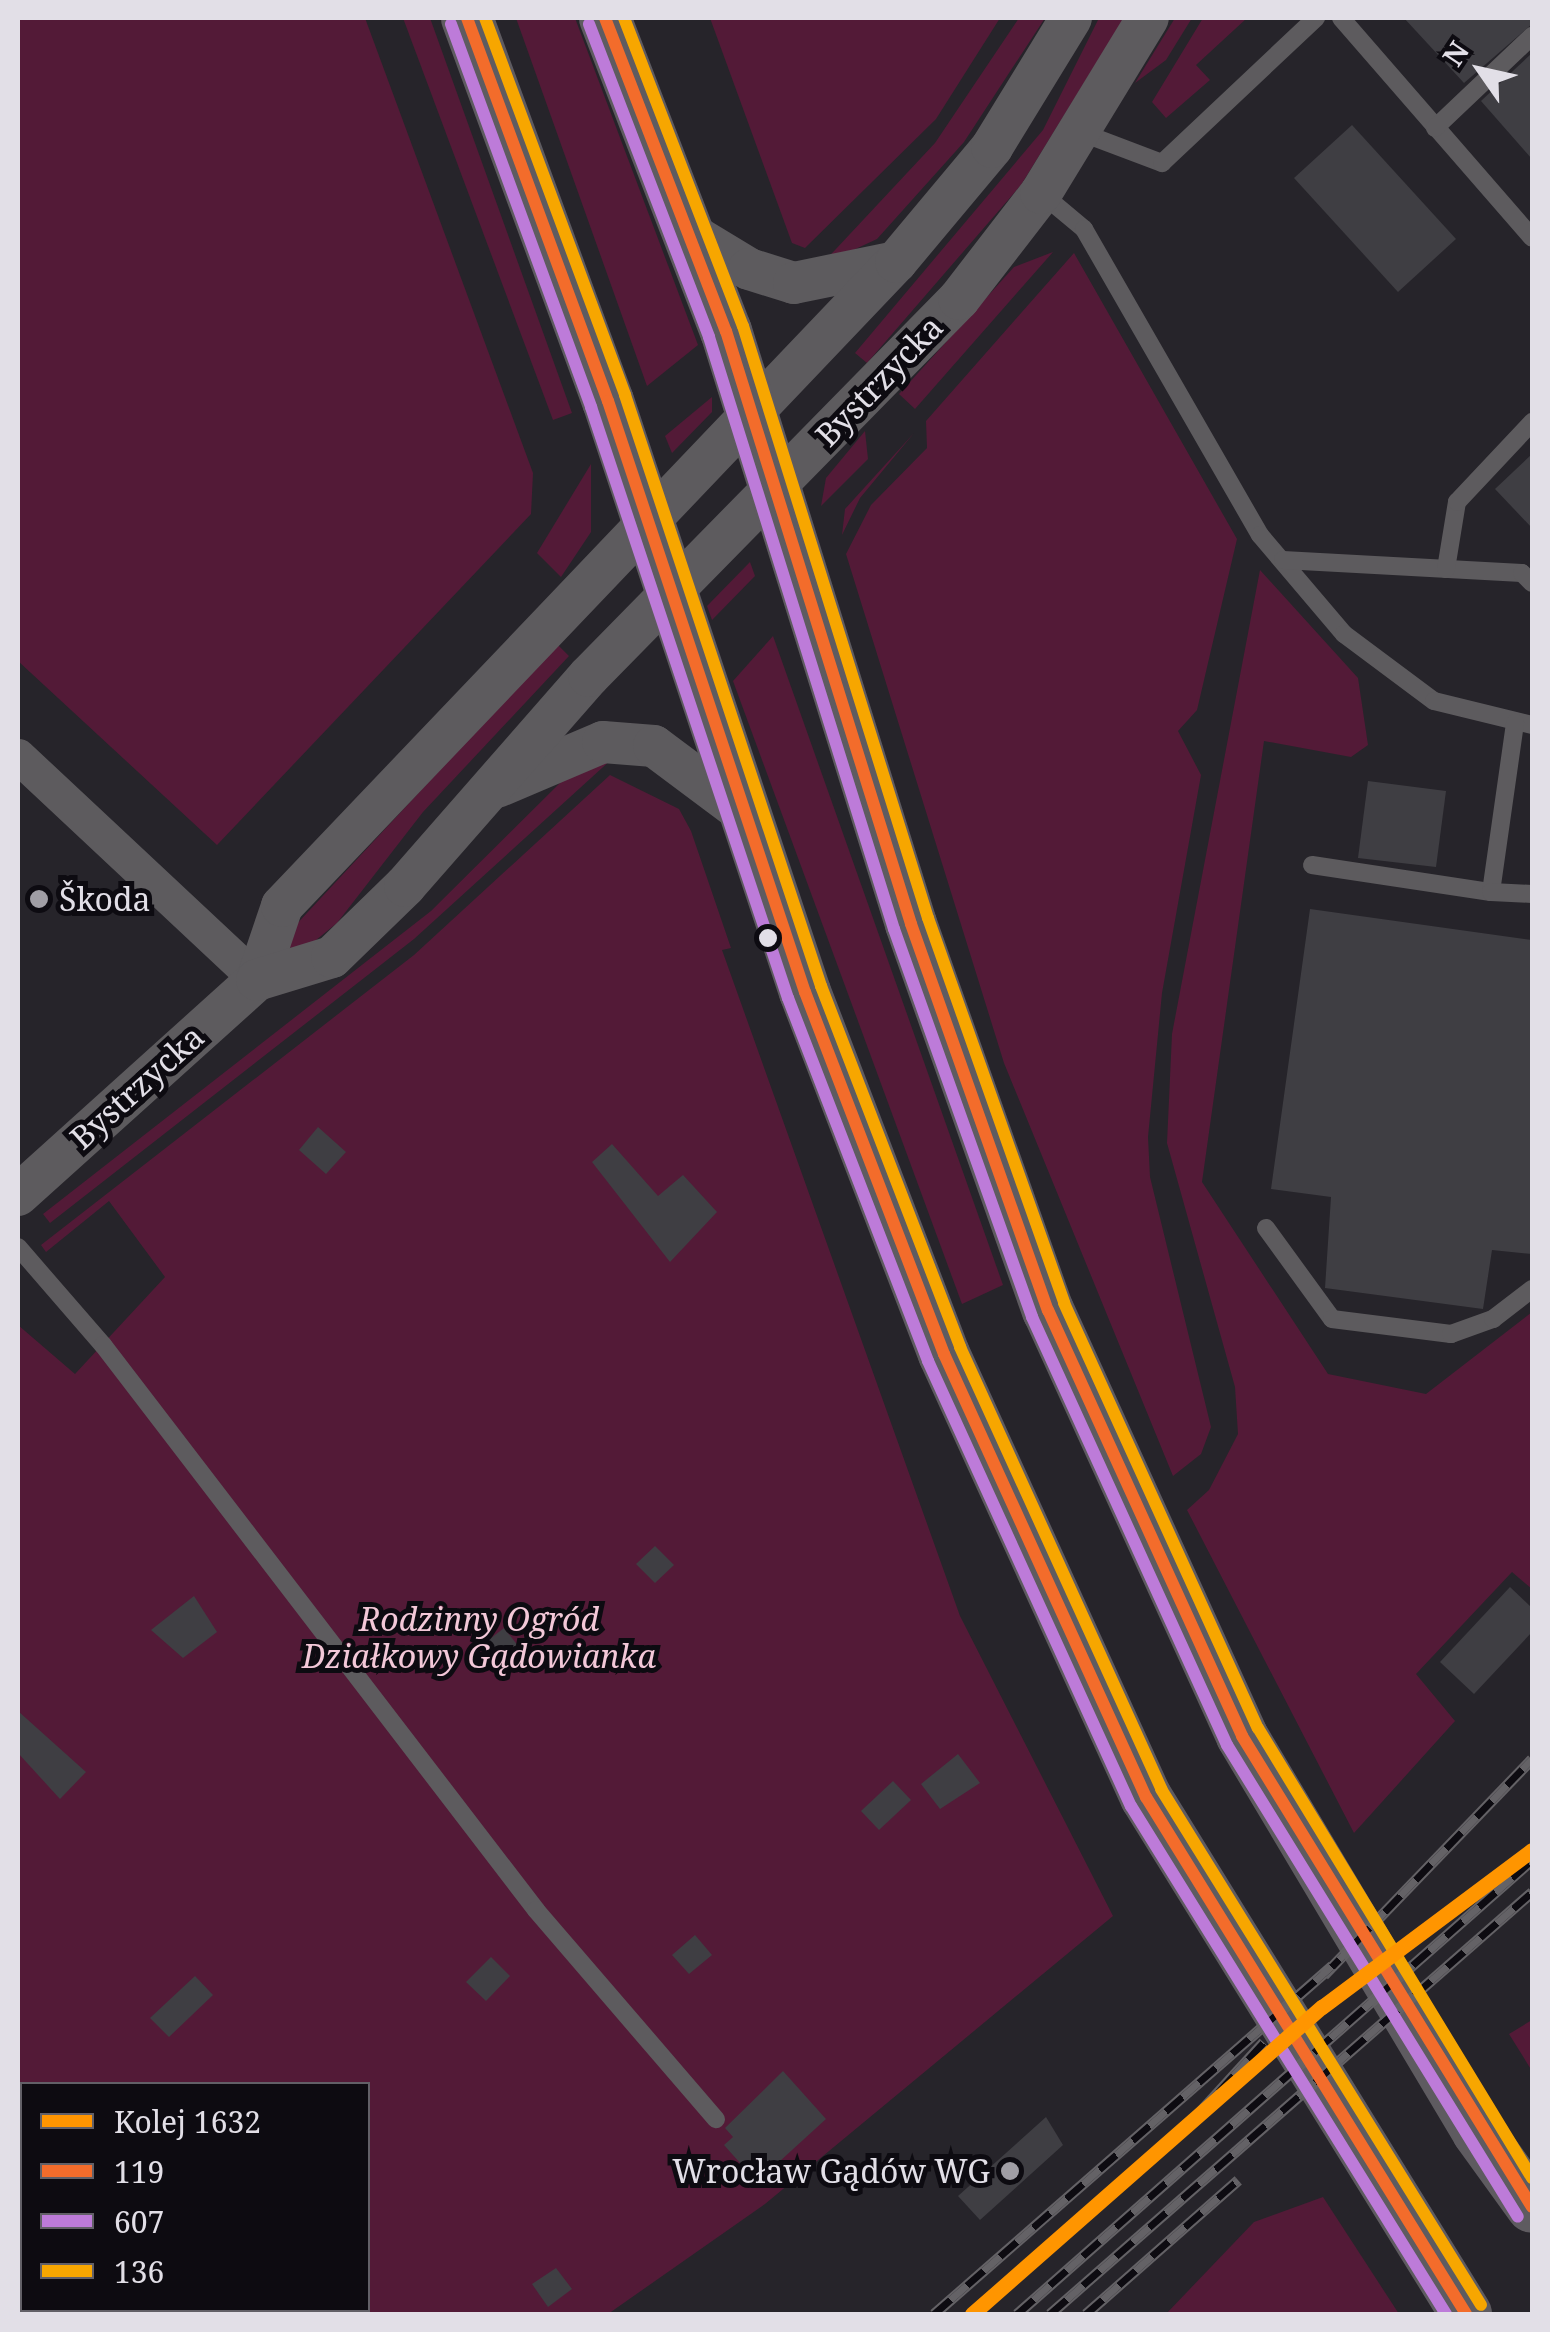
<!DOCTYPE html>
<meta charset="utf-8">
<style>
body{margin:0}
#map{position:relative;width:1550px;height:2332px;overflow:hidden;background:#26242a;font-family:"Noto Serif",serif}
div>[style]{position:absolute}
.green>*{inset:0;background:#531a37}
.building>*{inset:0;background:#3f3e43}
.service>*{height:18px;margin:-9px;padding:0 9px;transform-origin:9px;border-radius:9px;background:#5d5b5e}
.minor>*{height:35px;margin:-17.5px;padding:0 17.5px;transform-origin:17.5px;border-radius:17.5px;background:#5d5b5e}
.tertiary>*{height:42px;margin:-21px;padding:0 21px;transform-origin:21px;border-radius:21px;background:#5d5b5e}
.primary>*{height:52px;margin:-26px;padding:0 26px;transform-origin:26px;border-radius:26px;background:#5e5b60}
.rail>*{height:11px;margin-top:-5.5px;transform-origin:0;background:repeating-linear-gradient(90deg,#0d0b11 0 22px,#646266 0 44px);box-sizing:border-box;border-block:2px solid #646266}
.bus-1>*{height:12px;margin:-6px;padding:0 6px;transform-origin:6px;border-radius:6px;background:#f36c2b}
.bus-2>*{height:12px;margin:-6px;padding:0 6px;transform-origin:6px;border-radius:6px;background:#bd7bd9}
.bus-3>*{height:12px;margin:-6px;padding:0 6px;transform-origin:6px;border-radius:6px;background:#f7a600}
.rail-1>*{height:15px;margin:-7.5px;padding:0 7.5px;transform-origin:7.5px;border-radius:7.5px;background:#ff9500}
.dots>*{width:28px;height:28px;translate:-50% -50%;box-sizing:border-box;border:5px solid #0d0b11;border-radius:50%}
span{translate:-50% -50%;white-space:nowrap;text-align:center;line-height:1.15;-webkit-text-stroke:10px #0d0b11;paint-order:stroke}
.street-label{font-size:32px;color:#e2dfe7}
.poi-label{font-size:32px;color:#e2dfe7}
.left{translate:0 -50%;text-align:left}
.right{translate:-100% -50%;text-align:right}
.park-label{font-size:32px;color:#f3c8d8;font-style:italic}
.frame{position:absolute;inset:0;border:20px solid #e2dfe7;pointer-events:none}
.legend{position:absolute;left:20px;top:2082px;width:350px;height:230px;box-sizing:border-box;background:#0d0b11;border:2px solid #626067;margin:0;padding:12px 18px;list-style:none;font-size:30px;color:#e2dfe7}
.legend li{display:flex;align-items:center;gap:20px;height:50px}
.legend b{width:50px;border:2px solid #626067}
.north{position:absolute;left:1430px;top:20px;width:100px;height:100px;-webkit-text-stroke:8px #0d0b11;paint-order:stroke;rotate:304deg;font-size:28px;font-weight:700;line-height:40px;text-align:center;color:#e2dfe7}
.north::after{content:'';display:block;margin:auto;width:35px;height:45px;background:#e2dfe7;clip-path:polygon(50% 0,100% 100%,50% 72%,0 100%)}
</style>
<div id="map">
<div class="green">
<div style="clip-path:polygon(18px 18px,365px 18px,533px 473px,531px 514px,217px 845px,18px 661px)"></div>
<div style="clip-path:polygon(403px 18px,430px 18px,572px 413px,553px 420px)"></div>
<div style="clip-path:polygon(516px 18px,575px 18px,698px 345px,647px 386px)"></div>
<div style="clip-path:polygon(710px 18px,1000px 18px,936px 119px,805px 248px,792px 243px)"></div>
<div style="clip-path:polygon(1019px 18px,1045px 18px,964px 142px,877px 239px,821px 265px,935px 143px)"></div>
<div style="clip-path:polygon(1099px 18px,1124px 18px,1021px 185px,867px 363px,855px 353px,1043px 130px)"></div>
<div style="clip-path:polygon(1175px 18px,1192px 18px,1166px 60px,1135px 83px)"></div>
<div style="clip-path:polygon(1203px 18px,1247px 18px,1196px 65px,1210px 80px,1166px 118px,1152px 102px)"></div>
<div style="clip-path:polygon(1053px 252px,915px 409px,899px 394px,1014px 267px)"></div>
<div style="clip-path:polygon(1074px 253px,1237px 539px,1197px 710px,1178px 731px,1201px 775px,1162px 993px,1148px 1137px,1150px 1177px,1211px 1427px,1201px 1454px,1173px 1476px,1004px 1063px,846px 554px,871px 505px,927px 448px,926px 421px)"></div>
<div style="clip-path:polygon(712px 397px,712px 412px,672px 453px,665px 436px)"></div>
<div style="clip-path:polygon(865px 431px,868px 459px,821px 506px,826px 478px)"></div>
<div style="clip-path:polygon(914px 433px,860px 498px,842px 535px,845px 509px)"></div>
<div style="clip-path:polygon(591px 464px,591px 532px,561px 577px,537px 553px)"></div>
<div style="clip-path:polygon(750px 562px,755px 576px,712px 620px,707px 606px)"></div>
<div style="clip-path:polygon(1260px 570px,1358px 678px,1368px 745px,1351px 757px,1264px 741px,1202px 1182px,1328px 1374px,1426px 1394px,1532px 1312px,1532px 1589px,1512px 1572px,1416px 1674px,1455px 1721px,1354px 1833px,1187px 1510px,1209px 1490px,1238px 1434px,1235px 1387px,1167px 1143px,1172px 1034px)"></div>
<div style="clip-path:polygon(773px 636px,1003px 1285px,962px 1304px,733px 681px)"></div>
<div style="clip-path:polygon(557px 644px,569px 656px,423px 812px,337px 923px,300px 953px,280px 942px)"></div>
<div style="clip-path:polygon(613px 758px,414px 939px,50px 1223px,43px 1214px,431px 911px,566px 777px)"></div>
<div style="clip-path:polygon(evenodd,610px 775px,679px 809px,691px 831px,731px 948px,722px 950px,960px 1616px,1113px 1916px,765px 2204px,608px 2314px,18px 2314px,18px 1325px,75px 1374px,165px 1277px,109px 1201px,46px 1252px,41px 1245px,414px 955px,610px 775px,22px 2084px,368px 2084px,368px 2310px,22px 2310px,22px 2084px)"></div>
<div style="clip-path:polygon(1532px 2020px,1532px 2071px,1509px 2034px)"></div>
<div style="clip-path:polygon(1323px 2197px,1399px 2314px,1166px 2314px,1254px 2222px)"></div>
</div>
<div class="building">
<div style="clip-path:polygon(1404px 18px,1532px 18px,1532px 24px,1464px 83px)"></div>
<div style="clip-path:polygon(1532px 53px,1532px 159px,1481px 101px)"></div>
<div style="clip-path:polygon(1352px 125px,1456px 239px,1398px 292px,1294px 178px)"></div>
<div style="clip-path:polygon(1532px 454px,1532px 528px,1495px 489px)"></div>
<div style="clip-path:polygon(1368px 781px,1446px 791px,1436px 867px,1358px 858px)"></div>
<div style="clip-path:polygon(1310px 909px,1532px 940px,1532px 1254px,1492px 1250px,1483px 1309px,1325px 1288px,1331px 1197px,1271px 1189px)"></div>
<div style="clip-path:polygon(318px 1127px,346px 1152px,326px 1174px,299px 1150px)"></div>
<div style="clip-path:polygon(612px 1144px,658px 1196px,683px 1175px,717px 1212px,670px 1262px,592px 1162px)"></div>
<div style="clip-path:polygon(655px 1546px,674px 1565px,655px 1583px,636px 1564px)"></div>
<div style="clip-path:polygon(1510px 1587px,1532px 1608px,1532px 1632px,1474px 1694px,1440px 1662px)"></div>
<div style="clip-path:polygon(194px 1596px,217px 1632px,183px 1658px,151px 1630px)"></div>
<div style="clip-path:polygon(504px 1628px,522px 1651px,500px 1669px,482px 1645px)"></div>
<div style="clip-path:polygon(18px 1711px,86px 1772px,60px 1799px,18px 1753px)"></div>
<div style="clip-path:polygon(958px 1754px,980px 1783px,940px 1809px,921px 1784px)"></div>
<div style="clip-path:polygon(893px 1781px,911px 1800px,879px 1830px,861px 1811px)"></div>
<div style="clip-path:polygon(695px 1935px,712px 1955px,689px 1974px,672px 1955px)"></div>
<div style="clip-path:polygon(491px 1957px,510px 1976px,486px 2001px,466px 1982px)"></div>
<div style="clip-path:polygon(195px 1976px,213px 1995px,169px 2037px,150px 2018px)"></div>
<div style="clip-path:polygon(783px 2071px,826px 2119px,757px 2182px,724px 2145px,733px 2137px,725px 2128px)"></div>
<div style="clip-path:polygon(1046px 2117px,1063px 2145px,980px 2220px,958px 2196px)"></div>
<div style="clip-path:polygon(556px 2268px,572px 2289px,548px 2307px,532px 2284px)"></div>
</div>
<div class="service">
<div style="left:1341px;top:18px;width:291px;rotate:49deg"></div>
<div style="left:1435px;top:128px;width:134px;rotate:-43.5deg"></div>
<div style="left:1080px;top:132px;width:88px;rotate:20.7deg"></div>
<div style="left:1162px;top:163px;width:212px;rotate:-43.3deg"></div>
<div style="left:1041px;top:193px;width:56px;rotate:39.9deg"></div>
<div style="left:1084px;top:229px;width:353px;rotate:60.1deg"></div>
<div style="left:1260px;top:535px;width:130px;rotate:49.7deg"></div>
<div style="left:1344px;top:634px;width:112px;rotate:36.7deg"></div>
<div style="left:1434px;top:701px;width:101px;rotate:13.8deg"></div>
<div style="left:1283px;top:560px;width:239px;rotate:3.1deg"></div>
<div style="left:1522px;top:573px;width:14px;rotate:45deg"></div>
<div style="left:1446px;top:569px;width:68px;rotate:-80.7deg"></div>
<div style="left:1457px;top:502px;width:110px;rotate:-46.8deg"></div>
<div style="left:1312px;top:865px;width:181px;rotate:8.6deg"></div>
<div style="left:1491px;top:892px;width:171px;rotate:-81.9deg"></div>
<div style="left:1491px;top:892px;width:41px;rotate:2.8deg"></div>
<div style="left:1266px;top:1228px;width:112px;rotate:54deg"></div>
<div style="left:1332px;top:1319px;width:120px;rotate:7.2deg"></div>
<div style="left:1451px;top:1334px;width:45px;rotate:-19.7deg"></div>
<div style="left:1493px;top:1319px;width:49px;rotate:-37.6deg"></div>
<div style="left:18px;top:1247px;width:130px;rotate:49.1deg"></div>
<div style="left:103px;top:1345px;width:712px;rotate:52.53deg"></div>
<div style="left:536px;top:1910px;width:276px;rotate:49.3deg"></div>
</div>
<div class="minor">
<div style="left:18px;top:756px;width:328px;rotate:43.1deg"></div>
</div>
<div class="tertiary">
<div style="left:688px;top:232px;width:71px;rotate:31.2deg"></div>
<div style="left:749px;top:269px;width:47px;rotate:17.3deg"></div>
<div style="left:794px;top:283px;width:104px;rotate:-11.6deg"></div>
<div style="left:497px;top:787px;width:115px;rotate:-23deg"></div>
<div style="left:603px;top:742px;width:51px;rotate:4.5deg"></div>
<div style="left:654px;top:746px;width:109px;rotate:36.8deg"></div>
<div style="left:257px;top:980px;width:78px;rotate:-71.3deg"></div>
<div style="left:282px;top:906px;width:890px;rotate:-46.37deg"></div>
<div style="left:896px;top:262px;width:150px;rotate:-50.1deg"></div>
<div style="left:992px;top:147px;width:151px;rotate:-58.5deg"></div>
<div style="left:18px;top:1195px;width:321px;rotate:-42deg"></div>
<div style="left:257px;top:980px;width:78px;rotate:-17deg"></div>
<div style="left:332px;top:957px;width:102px;rotate:-44.2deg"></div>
<div style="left:405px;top:886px;width:279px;rotate:-48.8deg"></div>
<div style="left:589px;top:676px;width:528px;rotate:-45.54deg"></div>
<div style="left:959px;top:299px;width:134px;rotate:-52.3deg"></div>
<div style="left:1041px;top:193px;width:205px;rotate:-58.6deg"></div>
</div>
<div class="primary">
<div style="left:467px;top:18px;width:408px;rotate:69.8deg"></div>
<div style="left:608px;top:401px;width:623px;rotate:71.57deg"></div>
<div style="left:805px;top:992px;width:388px;rotate:69deg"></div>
<div style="left:944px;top:1354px;width:487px;rotate:65.5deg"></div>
<div style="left:1146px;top:1797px;width:608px;rotate:58.24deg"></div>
<div style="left:605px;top:18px;width:336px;rotate:68.9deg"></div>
<div style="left:726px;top:331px;width:621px;rotate:72.67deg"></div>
<div style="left:911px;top:924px;width:410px;rotate:70.5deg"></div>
<div style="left:1048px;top:1310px;width:468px;rotate:65.5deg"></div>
<div style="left:1242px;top:1736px;width:461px;rotate:59.2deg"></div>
<div style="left:1478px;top:2132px;width:92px;rotate:54.2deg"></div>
</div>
<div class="rail">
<div style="left:1324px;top:1975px;width:300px;rotate:-46.1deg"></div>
<div style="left:1189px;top:2124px;width:111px;rotate:-47.6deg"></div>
<div style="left:934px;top:2314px;width:529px;rotate:-41.17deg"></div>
<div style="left:1017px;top:2314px;width:687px;rotate:-41.4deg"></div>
<div style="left:1050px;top:2314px;width:641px;rotate:-41.2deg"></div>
<div style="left:1086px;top:2314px;width:203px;rotate:-41.4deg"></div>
</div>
<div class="bus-1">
<div style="left:467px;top:18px;width:408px;rotate:69.8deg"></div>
<div style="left:608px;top:401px;width:623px;rotate:71.57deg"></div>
<div style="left:805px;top:992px;width:388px;rotate:69deg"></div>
<div style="left:944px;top:1354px;width:487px;rotate:65.5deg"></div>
<div style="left:1146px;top:1797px;width:608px;rotate:58.24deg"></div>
<div style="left:605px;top:18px;width:336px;rotate:68.9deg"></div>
<div style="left:726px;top:331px;width:621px;rotate:72.67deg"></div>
<div style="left:911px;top:924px;width:410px;rotate:70.5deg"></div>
<div style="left:1048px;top:1310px;width:468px;rotate:65.5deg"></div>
<div style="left:1242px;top:1736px;width:553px;rotate:58.38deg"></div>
</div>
<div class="bus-2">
<div style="left:451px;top:24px;width:408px;rotate:69.9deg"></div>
<div style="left:591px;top:407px;width:623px;rotate:71.57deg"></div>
<div style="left:788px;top:998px;width:389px;rotate:68.9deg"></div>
<div style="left:928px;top:1361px;width:489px;rotate:65.5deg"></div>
<div style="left:1131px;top:1806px;width:598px;rotate:58.2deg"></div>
<div style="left:589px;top:24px;width:335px;rotate:69deg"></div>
<div style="left:709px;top:337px;width:620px;rotate:72.65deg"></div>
<div style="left:894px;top:929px;width:412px;rotate:70.4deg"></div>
<div style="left:1032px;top:1317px;width:470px;rotate:65.5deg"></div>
<div style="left:1227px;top:1745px;width:554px;rotate:58.35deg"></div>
</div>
<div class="bus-3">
<div style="left:485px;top:18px;width:402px;rotate:69.6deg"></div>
<div style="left:625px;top:395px;width:623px;rotate:71.65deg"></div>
<div style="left:821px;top:986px;width:387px;rotate:68.9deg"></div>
<div style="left:960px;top:1347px;width:486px;rotate:65.5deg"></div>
<div style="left:1161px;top:1789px;width:607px;rotate:58.19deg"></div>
<div style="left:624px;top:18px;width:330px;rotate:68.9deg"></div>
<div style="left:743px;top:326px;width:620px;rotate:72.65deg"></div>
<div style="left:928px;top:918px;width:408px;rotate:70.5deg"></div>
<div style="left:1064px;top:1303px;width:467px;rotate:65.5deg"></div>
<div style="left:1258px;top:1728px;width:527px;rotate:58.66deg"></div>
</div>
<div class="rail-1">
<div style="left:972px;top:2314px;width:466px;rotate:-41.3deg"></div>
<div style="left:1322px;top:2007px;width:262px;rotate:-36.8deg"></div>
</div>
<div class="dots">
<div style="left:39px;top:899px;background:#a09ea5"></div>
<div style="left:768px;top:938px;background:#e2dfe7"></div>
<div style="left:1010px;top:2171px;background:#a09ea5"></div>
</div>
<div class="street-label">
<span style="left:879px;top:381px;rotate:-46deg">Bystrzycka</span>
<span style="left:137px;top:1087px;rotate:-42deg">Bystrzycka</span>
</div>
<div class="poi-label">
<span class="left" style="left:59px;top:899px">Škoda</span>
<span class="right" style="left:990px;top:2171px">Wrocław Gądów WG</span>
</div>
<div class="park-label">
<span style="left:479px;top:1638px">Rodzinny Ogród<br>Działkowy Gądowianka</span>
</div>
<div class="frame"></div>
<ul class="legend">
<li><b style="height:12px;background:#ff9500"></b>Kolej 1632</li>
<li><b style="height:12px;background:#f36c2b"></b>119</li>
<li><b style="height:12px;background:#bd7bd9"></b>607</li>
<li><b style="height:12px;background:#f7a600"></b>136</li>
</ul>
<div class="north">N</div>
</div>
